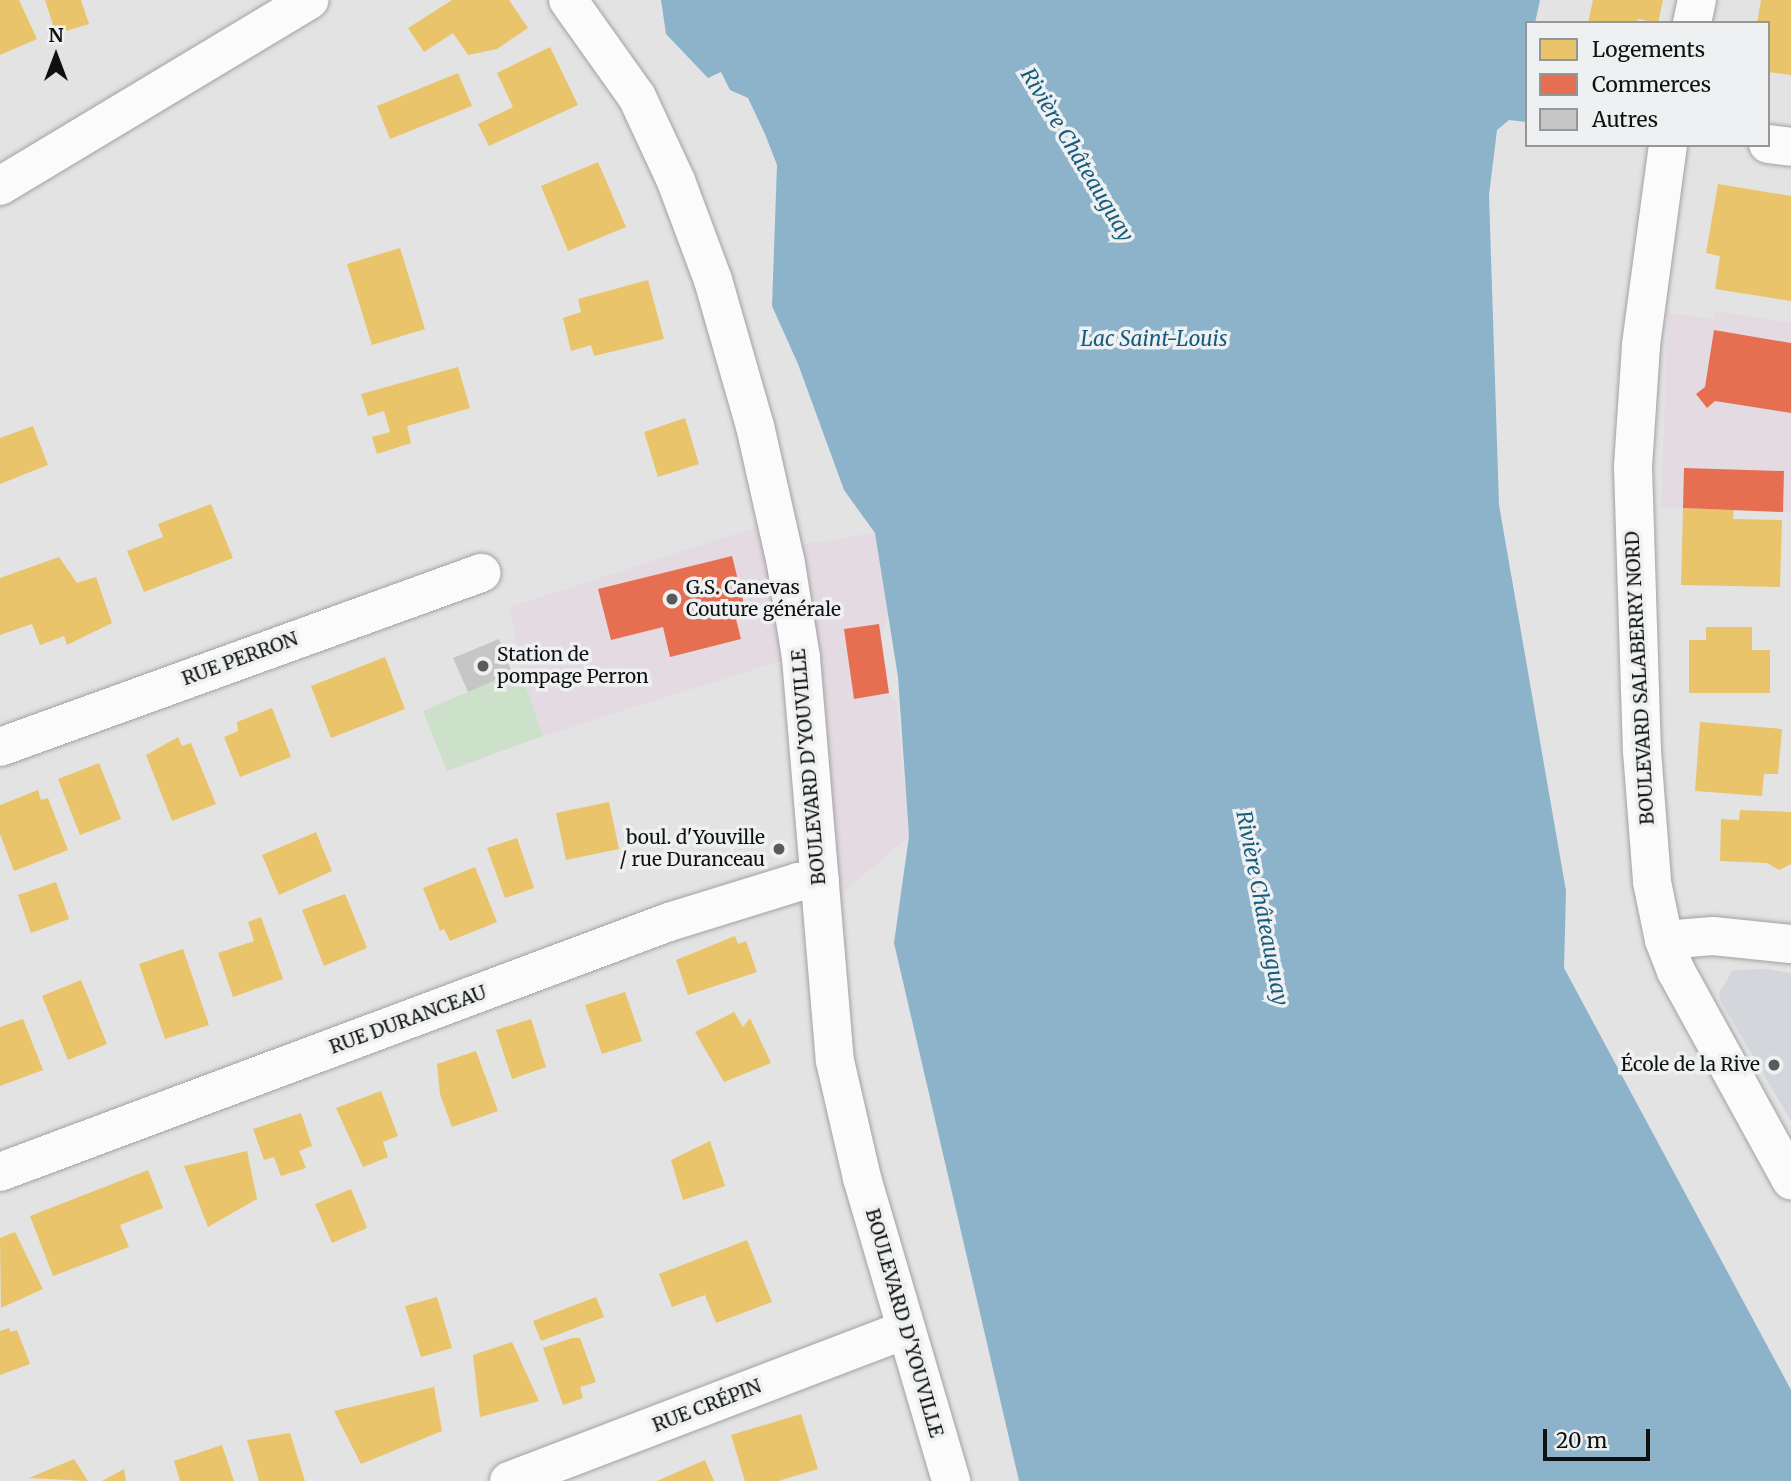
<!DOCTYPE html>
<meta charset="utf-8">
<style>
body{margin:0}
#map{position:relative;width:1791px;height:1481px;overflow:hidden;background:#e3e3e3;font-family:Merriweather,serif}
div>[style]{position:absolute}
.commercial>*{inset:0;background:#e4dae2}
.built>*{inset:0;background:#d3d6da}
.green>*{inset:0;background:#cde0ca}
.water>*{inset:0;background:#8cb3ca}
.homes>*{inset:0;background:#e9c46a}
.shops>*{inset:0;background:#e76f51}
.building>*{inset:0;background:#c6c6c6}
.roads{filter:drop-shadow(0 0 2px #a2a2a2) drop-shadow(0 0 2px #a2a2a2)}
.minor>*{height:38px;margin:-19px;padding:0 19px;transform-origin:19px;border-radius:19px;background:#fbfbfb}
.tertiary>*{height:38px;margin:-19px;padding:0 19px;transform-origin:19px;border-radius:19px;background:#fbfbfb}
.dots>*{width:19px;height:19px;translate:-50% -50%;box-sizing:border-box;border:4px solid #eff0f1;border-radius:50%}
span{translate:-50% -50%;white-space:nowrap;text-align:center;line-height:1.15;-webkit-text-stroke:7px #eff0f1;paint-order:stroke}
.poi-label{font-size:19px;color:#0f1010}
.left{translate:0 -50%;text-align:left}
.right{translate:-100% -50%;text-align:right}
.street-label{font-size:19px;color:#0f1010}
.water-label{font-size:21px;color:#175c7d;font-style:italic}
.legend{position:absolute;left:1525px;top:21px;width:245px;height:126px;box-sizing:border-box;background:#eff0f1;border:2px solid #959697;margin:0;padding:9px 12px;list-style:none;font-size:21px;color:#0f1010}
.legend li{display:flex;align-items:center;gap:14px;height:35px}
.legend b{width:35px;border:2px solid #959697}
.north{position:absolute;left:21px;top:21px;width:70px;height:70px;-webkit-text-stroke:5px #eff0f1;paint-order:stroke;rotate:0deg;font-size:19px;font-weight:700;line-height:28px;text-align:center;color:#0f1010}
.north::after{content:'';display:block;margin:auto;width:24px;height:32px;background:#0f1010;clip-path:polygon(50% 0,100% 100%,50% 72%,0 100%)}
.scale{position:absolute;left:1543px;top:1429px;width:107px;height:32px;box-sizing:border-box;border:4px solid #0f1010;border-top:0;padding-left:9px;font-size:21px;line-height:24px;white-space:nowrap;color:#0f1010;-webkit-text-stroke:5px #eff0f1;paint-order:stroke}
</style>
<div id="map">
<div class="commercial">
<div style="clip-path:polygon(1715px 311px,1791px 323px,1791px 512px,1661px 508px,1668px 313px,1714px 319px)"></div>
<div style="clip-path:polygon(760px 526px,784px 660px,543px 736px,523px 679px,510px 607px)"></div>
<div style="clip-path:polygon(875px 533px,890px 610px,881px 638px,889px 693px,897px 702px,909px 836px,838px 897px,824px 693px,799px 545px)"></div>
</div>
<div class="built">
<div style="clip-path:polygon(1768px 969px,1791px 973px,1791px 1121px,1720px 1000px,1719px 993px,1733px 970px)"></div>
</div>
<div class="green">
<div style="clip-path:polygon(512px 673px,523px 679px,543px 736px,447px 771px,423px 711px)"></div>
</div>
<div class="water">
<div style="clip-path:polygon(661px 0,1540px 0,1535px 23px,1527px 23px,1527px 122px,1509px 120px,1497px 130px,1489px 195px,1499px 505px,1566px 891px,1564px 968px,1791px 1390px,1791px 1481px,1019px 1481px,894px 943px,909px 836px,898px 677px,875px 533px,844px 490px,798px 364px,772px 306px,777px 165px,765px 134px,748px 98px,730px 90px,721px 72px,708px 78px,666px 34px)"></div>
</div>
<div class="homes">
<div style="clip-path:polygon(0 0,19px 0,37px 39px,0 55px)"></div>
<div style="clip-path:polygon(45px 0,81px 0,89px 24px,56px 34px)"></div>
<div style="clip-path:polygon(452px 0,509px 0,528px 28px,497px 49px,468px 55px,453px 33px,424px 52px,408px 28px)"></div>
<div style="clip-path:polygon(1593px 0,1663px 0,1658px 23px,1638px 19px,1637px 23px,1588px 23px)"></div>
<div style="clip-path:polygon(1761px 0,1791px 0,1791px 75px,1768px 72px,1768px 23px,1757px 23px)"></div>
<div style="clip-path:polygon(550px 47px,578px 105px,489px 146px,478px 124px,513px 107px,497px 73px)"></div>
<div style="clip-path:polygon(458px 73px,472px 106px,390px 139px,377px 106px)"></div>
<div style="clip-path:polygon(598px 162px,626px 227px,568px 251px,541px 186px)"></div>
<div style="clip-path:polygon(1718px 184px,1791px 196px,1791px 301px,1715px 289px,1720px 256px,1706px 253px)"></div>
<div style="clip-path:polygon(400px 248px,425px 329px,372px 345px,347px 264px)"></div>
<div style="clip-path:polygon(648px 280px,664px 339px,594px 356px,591px 345px,571px 351px,563px 318px,581px 312px,578px 299px)"></div>
<div style="clip-path:polygon(458px 367px,470px 408px,407px 426px,411px 443px,377px 454px,372px 437px,390px 432px,384px 411px,368px 416px,361px 394px)"></div>
<div style="clip-path:polygon(685px 418px,699px 464px,658px 477px,644px 432px)"></div>
<div style="clip-path:polygon(33px 426px,48px 465px,0 484px,0 438px)"></div>
<div style="clip-path:polygon(211px 504px,233px 558px,144px 592px,127px 551px,163px 537px,158px 524px)"></div>
<div style="clip-path:polygon(1683px 508px,1734px 510px,1733px 519px,1782px 520px,1780px 587px,1681px 585px)"></div>
<div style="clip-path:polygon(59px 557px,77px 583px,96px 577px,112px 623px,67px 645px,64px 636px,40px 645px,32px 624px,0 635px,0 578px)"></div>
<div style="clip-path:polygon(1706px 627px,1752px 627px,1752px 650px,1770px 650px,1770px 693px,1689px 693px,1689px 640px,1706px 640px)"></div>
<div style="clip-path:polygon(385px 657px,405px 709px,331px 738px,311px 686px)"></div>
<div style="clip-path:polygon(272px 708px,291px 757px,240px 777px,224px 737px,238px 731px,237px 722px)"></div>
<div style="clip-path:polygon(1700px 722px,1782px 729px,1778px 774px,1764px 774px,1762px 796px,1695px 791px)"></div>
<div style="clip-path:polygon(178px 737px,182px 746px,191px 743px,216px 804px,172px 821px,146px 755px)"></div>
<div style="clip-path:polygon(99px 763px,121px 819px,80px 835px,58px 779px)"></div>
<div style="clip-path:polygon(38px 790px,41px 800px,48px 798px,68px 850px,14px 871px,0 834px,0 805px)"></div>
<div style="clip-path:polygon(609px 802px,619px 849px,566px 860px,556px 813px)"></div>
<div style="clip-path:polygon(1740px 810px,1791px 812px,1791px 864px,1779px 870px,1767px 863px,1720px 861px,1721px 819px,1739px 820px)"></div>
<div style="clip-path:polygon(316px 832px,332px 871px,279px 895px,262px 855px)"></div>
<div style="clip-path:polygon(517px 838px,534px 888px,505px 898px,487px 848px)"></div>
<div style="clip-path:polygon(475px 867px,497px 922px,450px 941px,444px 929px,440px 931px,423px 888px)"></div>
<div style="clip-path:polygon(56px 882px,69px 919px,31px 933px,18px 895px)"></div>
<div style="clip-path:polygon(345px 894px,367px 948px,324px 966px,302px 910px)"></div>
<div style="clip-path:polygon(261px 917px,283px 979px,233px 997px,218px 953px,254px 941px,248px 922px)"></div>
<div style="clip-path:polygon(735px 936px,738px 944px,746px 941px,757px 972px,688px 995px,676px 960px)"></div>
<div style="clip-path:polygon(183px 949px,209px 1025px,165px 1039px,139px 964px)"></div>
<div style="clip-path:polygon(81px 980px,107px 1044px,68px 1060px,42px 996px)"></div>
<div style="clip-path:polygon(625px 992px,642px 1041px,602px 1054px,585px 1005px)"></div>
<div style="clip-path:polygon(734px 1012px,743px 1027px,750px 1018px,771px 1063px,724px 1082px,695px 1032px)"></div>
<div style="clip-path:polygon(23px 1019px,43px 1070px,0 1086px,0 1027px)"></div>
<div style="clip-path:polygon(531px 1019px,546px 1067px,512px 1079px,496px 1030px)"></div>
<div style="clip-path:polygon(476px 1051px,498px 1111px,452px 1127px,440px 1094px,437px 1064px)"></div>
<div style="clip-path:polygon(381px 1091px,398px 1136px,383px 1142px,388px 1157px,363px 1167px,336px 1108px)"></div>
<div style="clip-path:polygon(301px 1113px,312px 1146px,299px 1151px,306px 1168px,281px 1176px,274px 1157px,264px 1160px,253px 1129px)"></div>
<div style="clip-path:polygon(710px 1141px,725px 1186px,683px 1200px,671px 1160px)"></div>
<div style="clip-path:polygon(247px 1151px,257px 1199px,208px 1227px,184px 1166px)"></div>
<div style="clip-path:polygon(148px 1170px,163px 1208px,120px 1225px,129px 1247px,53px 1276px,30px 1216px)"></div>
<div style="clip-path:polygon(351px 1189px,367px 1228px,332px 1243px,315px 1204px)"></div>
<div style="clip-path:polygon(15px 1232px,43px 1289px,1px 1308px,0 1238px)"></div>
<div style="clip-path:polygon(747px 1240px,772px 1302px,716px 1323px,705px 1295px,672px 1307px,659px 1274px)"></div>
<div style="clip-path:polygon(437px 1297px,452px 1348px,421px 1357px,405px 1306px)"></div>
<div style="clip-path:polygon(596px 1297px,604px 1317px,541px 1341px,533px 1321px)"></div>
<div style="clip-path:polygon(9px 1328px,11px 1332px,17px 1330px,30px 1364px,0 1375px,0 1331px)"></div>
<div style="clip-path:polygon(572px 1338px,580px 1338px,596px 1382px,580px 1387px,583px 1398px,563px 1405px,543px 1348px)"></div>
<div style="clip-path:polygon(512px 1342px,539px 1401px,480px 1417px,473px 1355px)"></div>
<div style="clip-path:polygon(434px 1387px,442px 1431px,361px 1464px,334px 1411px)"></div>
<div style="clip-path:polygon(801px 1414px,818px 1469px,778px 1481px,745px 1481px,731px 1435px)"></div>
<div style="clip-path:polygon(290px 1433px,305px 1481px,259px 1481px,247px 1440px)"></div>
<div style="clip-path:polygon(222px 1445px,234px 1481px,180px 1481px,174px 1461px)"></div>
<div style="clip-path:polygon(74px 1459px,88px 1481px,29px 1478px)"></div>
<div style="clip-path:polygon(705px 1460px,714px 1481px,657px 1481px)"></div>
<div style="clip-path:polygon(124px 1469px,126px 1481px,102px 1481px)"></div>
</div>
<div class="shops">
<div style="clip-path:polygon(1714px 330px,1791px 343px,1791px 413px,1715px 401px,1707px 408px,1696px 394px,1705px 387px)"></div>
<div style="clip-path:polygon(1684px 468px,1784px 471px,1783px 512px,1683px 508px)"></div>
<div style="clip-path:polygon(732px 556px,745px 608px,734px 611px,741px 639px,670px 657px,663px 627px,611px 640px,598px 589px)"></div>
<div style="clip-path:polygon(879px 624px,889px 693px,854px 699px,844px 629px)"></div>
</div>
<div class="building">
<div style="clip-path:polygon(499px 639px,512px 673px,468px 692px,453px 658px)"></div>
</div>
<div class="roads">
<div class="minor">
<div style="left:1768px;top:144px;width:23px;rotate:7deg"></div>
<div style="left:0;top:747px;width:512px;rotate:-19.89deg"></div>
<div style="left:1664px;top:940px;width:49px;rotate:-4.7deg"></div>
<div style="left:1713px;top:936px;width:78px;rotate:5.9deg"></div>
<div style="left:0;top:1172px;width:714px;rotate:-20.49deg"></div>
<div style="left:669px;top:922px;width:135px;rotate:-17.2deg"></div>
<div style="left:798px;top:882px;width:22px;rotate:-3deg"></div>
<div style="left:509px;top:1481px;width:424px;rotate:-20.9deg"></div>
</div>
<div class="tertiary">
<div style="left:568px;top:0;width:119px;rotate:54.6deg"></div>
<div style="left:637px;top:97px;width:93px;rotate:65.1deg"></div>
<div style="left:676px;top:181px;width:106px;rotate:69.5deg"></div>
<div style="left:713px;top:280px;width:152px;rotate:74deg"></div>
<div style="left:755px;top:426px;width:141px;rotate:77.3deg"></div>
<div style="left:786px;top:564px;width:95px;rotate:80.9deg"></div>
<div style="left:801px;top:658px;width:404px;rotate:85.2deg"></div>
<div style="left:835px;top:1061px;width:120px;rotate:77deg"></div>
<div style="left:862px;top:1178px;width:316px;rotate:73.6deg"></div>
<div style="left:1692px;top:23px;width:24px;rotate:-78deg"></div>
<div style="left:1668px;top:145px;width:203px;rotate:97.7deg"></div>
<div style="left:1641px;top:346px;width:121px;rotate:93.8deg"></div>
<div style="left:1633px;top:467px;width:284px;rotate:88.2deg"></div>
<div style="left:1642px;top:751px;width:131px;rotate:85.6deg"></div>
<div style="left:1652px;top:882px;width:59px;rotate:78.3deg"></div>
<div style="left:1664px;top:940px;width:33px;rotate:69deg"></div>
<div style="left:1676px;top:971px;width:239px;rotate:61.2deg"></div>
<div style="left:0;top:186px;width:361px;rotate:-31deg"></div>
</div>
</div>
<div class="dots">
<div style="left:672px;top:599px;background:#595a5a"></div>
<div style="left:483px;top:666px;background:#595a5a"></div>
<div style="left:779px;top:849px;background:#595a5a"></div>
<div style="left:1774px;top:1065px;background:#595a5a"></div>
</div>
<div class="poi-label">
<span class="left" style="left:686px;top:599px">G.S. Canevas<br>Couture générale</span>
<span class="left" style="left:497px;top:666px">Station de<br>pompage Perron</span>
<span class="right" style="left:765px;top:849px">boul. d'Youville<br>/ rue Duranceau</span>
<span class="right" style="left:1760px;top:1065px">École de la Rive</span>
</div>
<div class="street-label">
<span style="left:240px;top:659px;rotate:-20deg">RUE PERRON</span>
<span style="left:1640px;top:678px;rotate:-93deg">BOULEVARD SALABERRY NORD</span>
<span style="left:809px;top:767px;rotate:-95deg">BOULEVARD D'YOUVILLE</span>
<span style="left:408px;top:1020px;rotate:-20deg">RUE DURANCEAU</span>
<span style="left:904px;top:1323px;rotate:74deg">BOULEVARD D'YOUVILLE</span>
<span style="left:707px;top:1406px;rotate:-21deg">RUE CRÉPIN</span>
</div>
<div class="water-label">
<span style="left:1077px;top:155px;rotate:59deg">Rivière Châteauguay</span>
<span style="left:1154px;top:339px">Lac Saint-Louis</span>
<span style="left:1262px;top:908px;rotate:79deg">Rivière Châteauguay</span>
</div>
<ul class="legend">
<li><b style="height:19px;background:#e9c46a"></b>Logements</li>
<li><b style="height:19px;background:#e76f51"></b>Commerces</li>
<li><b style="height:19px;background:#c6c6c6"></b>Autres</li>
</ul>
<div class="north">N</div>
<div class="scale">20 m</div>
</div>
